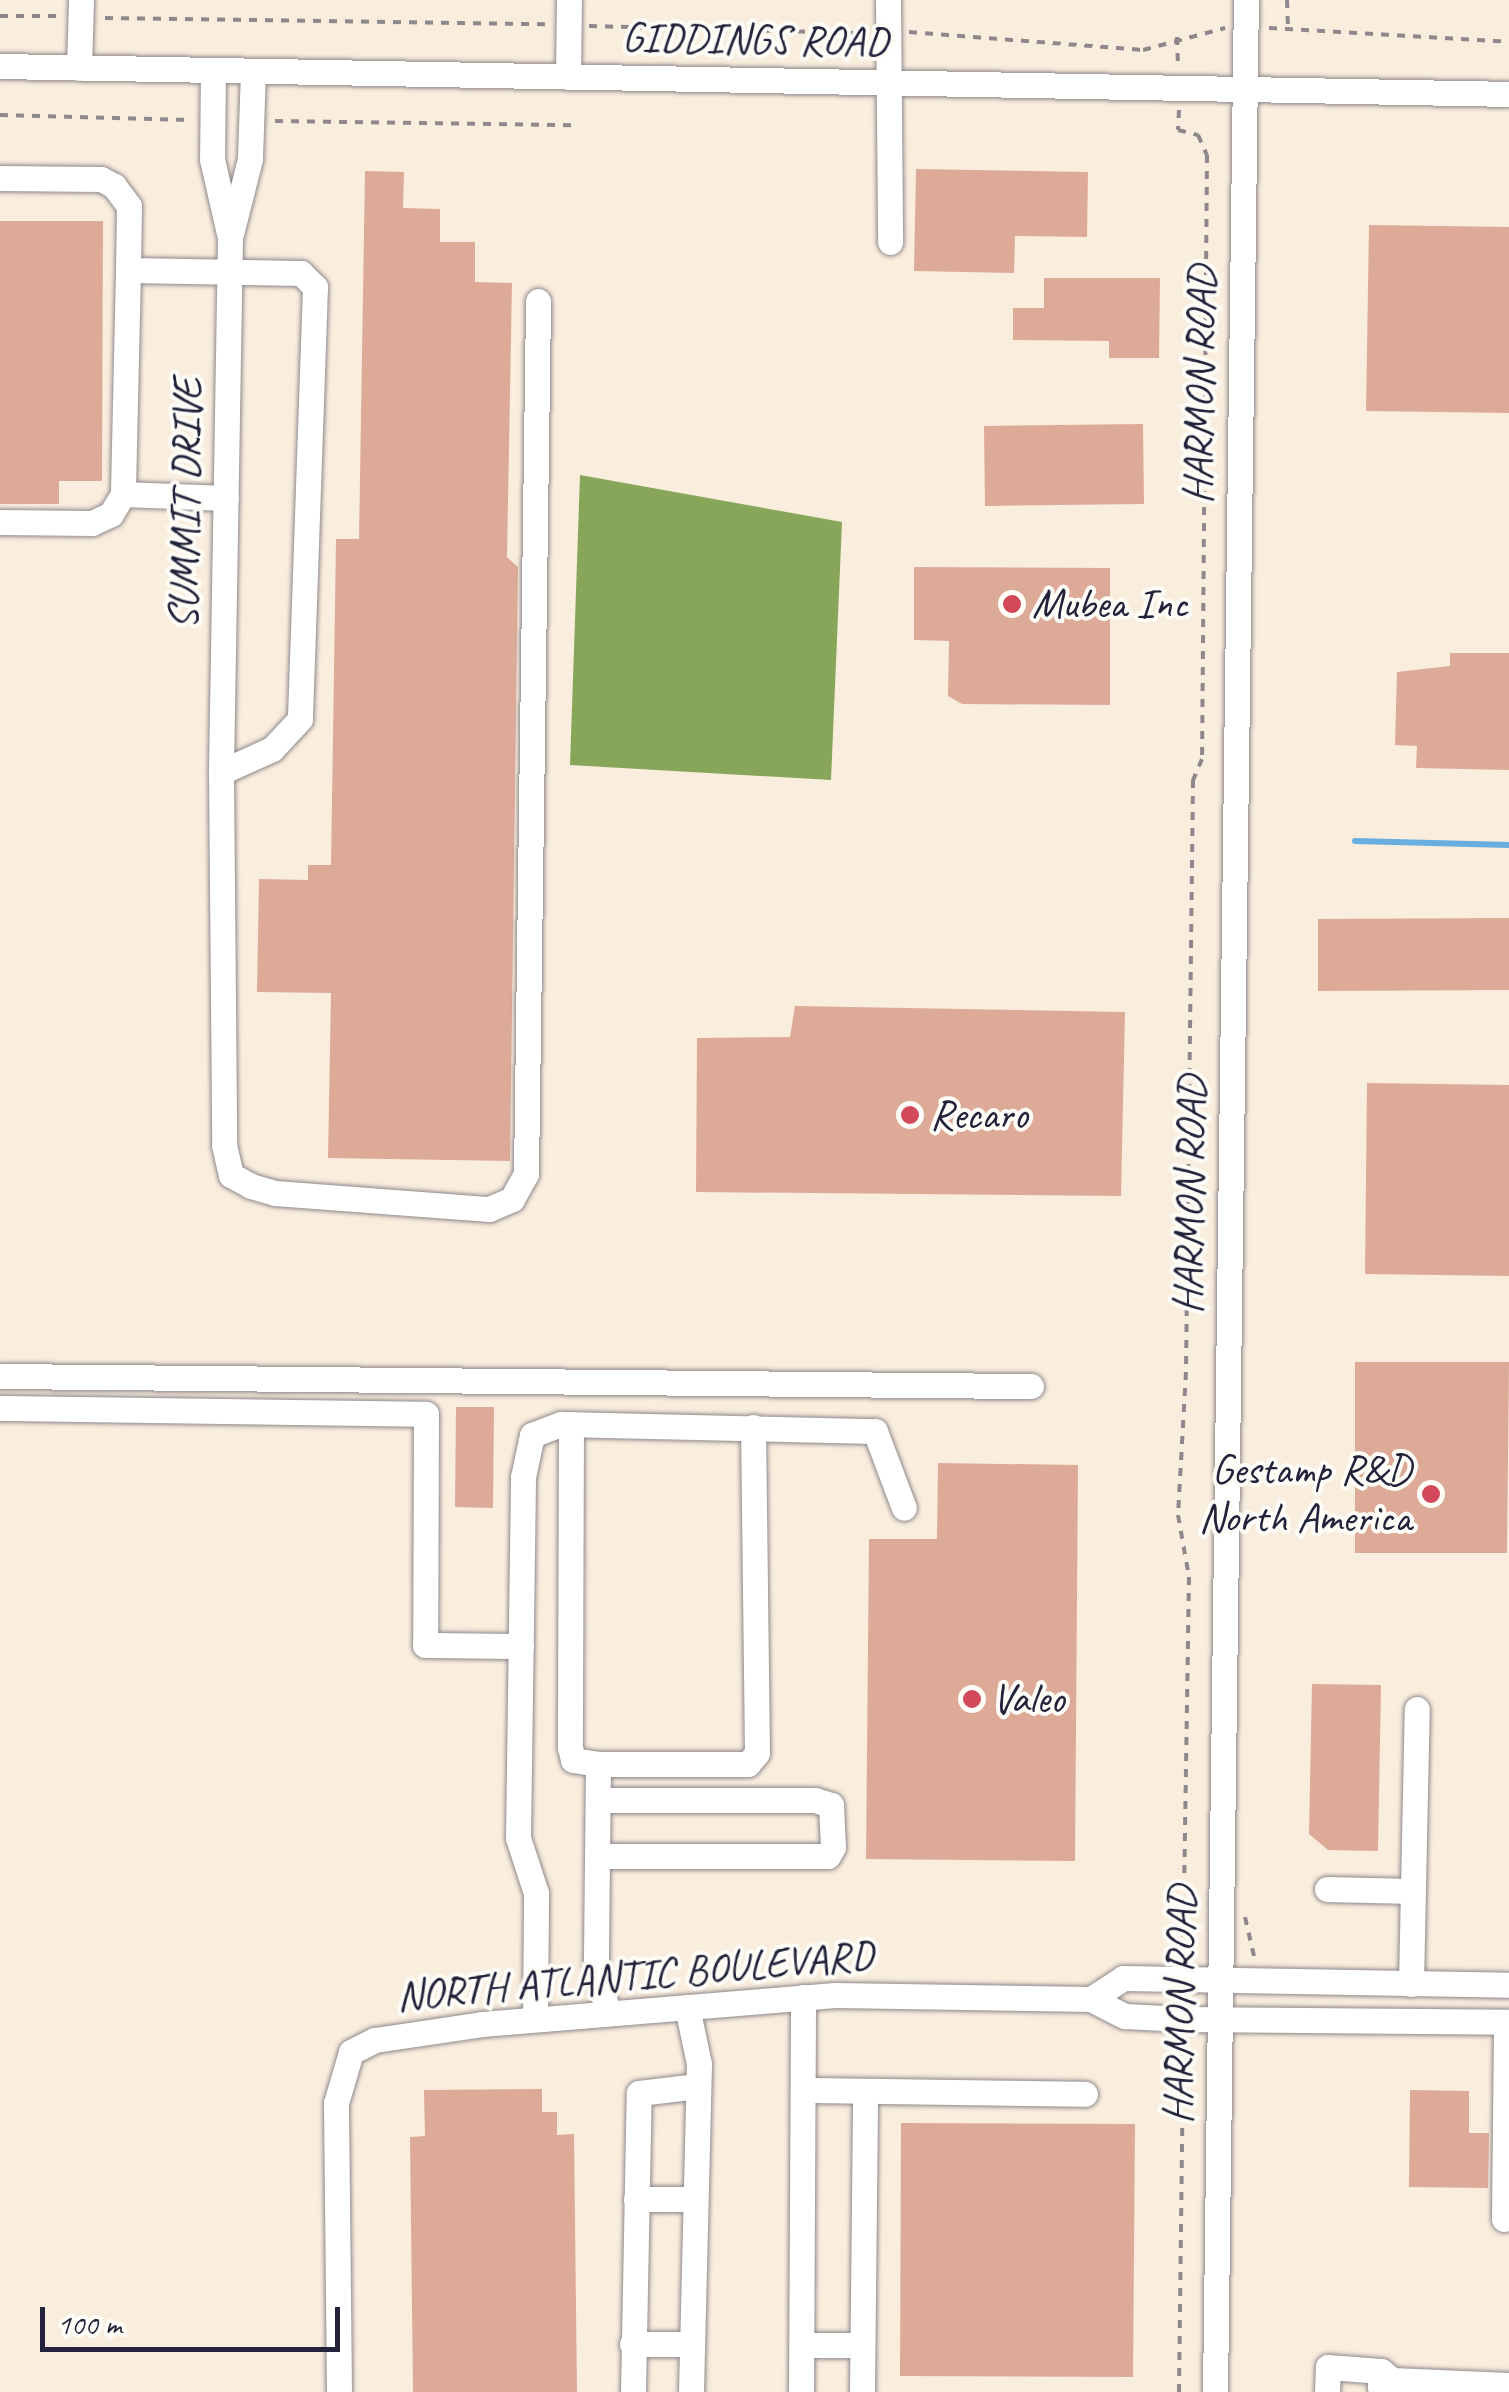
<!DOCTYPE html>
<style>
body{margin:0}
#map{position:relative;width:1509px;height:2392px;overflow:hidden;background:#f9eddd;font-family:Caveat,sans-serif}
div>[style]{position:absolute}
.forest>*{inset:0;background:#88a65a}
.stream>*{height:6px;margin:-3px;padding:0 3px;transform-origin:3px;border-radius:3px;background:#68aede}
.building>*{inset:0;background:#ddaa98}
.path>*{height:4px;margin-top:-2px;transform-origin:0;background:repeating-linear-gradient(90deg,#8e888c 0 8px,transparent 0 16px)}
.roads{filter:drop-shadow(0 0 2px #8e888c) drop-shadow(0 0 2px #8e888c)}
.minor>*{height:25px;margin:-12.5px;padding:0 12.5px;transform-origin:12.5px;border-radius:12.5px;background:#fff}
.dots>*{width:28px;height:28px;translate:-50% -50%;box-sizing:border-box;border:5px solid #fdfcf7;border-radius:50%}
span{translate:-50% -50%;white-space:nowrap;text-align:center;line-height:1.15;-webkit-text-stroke:8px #fdfcf7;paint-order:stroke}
.street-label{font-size:42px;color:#22223b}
.poi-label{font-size:42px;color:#22223b}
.left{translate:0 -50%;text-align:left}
.right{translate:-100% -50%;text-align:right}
.scale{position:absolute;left:40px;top:2307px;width:300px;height:45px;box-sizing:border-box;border:5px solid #22223b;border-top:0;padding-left:12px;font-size:30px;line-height:35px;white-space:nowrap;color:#22223b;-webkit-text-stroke:8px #fdfcf7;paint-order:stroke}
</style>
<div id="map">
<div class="forest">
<div style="clip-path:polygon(580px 475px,842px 522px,831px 780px,570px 765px)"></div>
</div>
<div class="stream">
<div style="left:1355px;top:841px;width:154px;rotate:1.5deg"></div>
</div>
<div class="building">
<div style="clip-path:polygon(916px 169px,1088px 172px,1087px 237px,1015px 236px,1014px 273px,914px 271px)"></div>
<div style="clip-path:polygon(365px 171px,404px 172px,403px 208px,440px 209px,440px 242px,475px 242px,475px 282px,512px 283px,507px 557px,518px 567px,510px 1161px,328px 1158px,331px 993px,257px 992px,259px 879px,308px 880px,308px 865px,331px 865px,336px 539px,359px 539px)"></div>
<div style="clip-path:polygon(0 221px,103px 221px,102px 481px,59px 481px,59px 504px,0 504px)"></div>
<div style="clip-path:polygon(1369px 225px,1509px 227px,1509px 413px,1366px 411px)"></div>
<div style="clip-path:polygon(1044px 278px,1160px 278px,1159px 358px,1109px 358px,1109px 341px,1013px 340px,1013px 308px,1044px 308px)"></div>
<div style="clip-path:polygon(1143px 424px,1144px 504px,985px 506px,984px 426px)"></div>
<div style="clip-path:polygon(914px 567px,1110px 568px,1110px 705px,962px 704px,948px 696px,949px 641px,914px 640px)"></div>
<div style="clip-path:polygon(1450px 653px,1509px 653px,1509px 770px,1416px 768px,1417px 746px,1395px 745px,1397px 672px,1450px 666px)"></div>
<div style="clip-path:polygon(1509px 918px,1509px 990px,1318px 991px,1318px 919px)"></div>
<div style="clip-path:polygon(795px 1006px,1125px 1012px,1121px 1196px,696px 1192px,697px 1038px,790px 1037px)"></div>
<div style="clip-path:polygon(1367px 1083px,1509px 1085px,1509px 1276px,1365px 1274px)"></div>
<div style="clip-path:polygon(1355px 1362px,1509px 1362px,1507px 1553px,1355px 1553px)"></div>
<div style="clip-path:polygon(456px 1407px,494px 1407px,493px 1508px,455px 1507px)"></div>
<div style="clip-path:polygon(938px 1463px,1078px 1465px,1075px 1861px,866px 1859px,869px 1539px,937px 1539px)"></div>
<div style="clip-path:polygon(1312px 1684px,1381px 1685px,1378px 1851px,1328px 1850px,1309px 1834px)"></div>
<div style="clip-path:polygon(542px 2089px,542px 2112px,557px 2112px,557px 2135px,574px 2134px,577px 2392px,413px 2392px,410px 2137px,425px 2136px,424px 2090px)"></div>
<div style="clip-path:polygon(1410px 2090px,1469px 2091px,1469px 2133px,1489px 2133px,1488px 2188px,1409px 2187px)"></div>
<div style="clip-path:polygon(901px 2123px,1135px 2124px,1133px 2377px,900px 2376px)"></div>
</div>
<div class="path">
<div style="left:1287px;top:0;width:28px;rotate:88deg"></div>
<div style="left:0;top:16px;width:60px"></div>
<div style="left:105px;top:18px;width:440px;rotate:0.8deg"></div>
<div style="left:589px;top:26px;width:276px;rotate:1.5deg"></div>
<div style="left:1269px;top:28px;width:240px;rotate:3.3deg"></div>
<div style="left:909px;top:32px;width:235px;rotate:4.4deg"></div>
<div style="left:1143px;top:50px;width:85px;rotate:-15deg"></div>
<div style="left:1177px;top:37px;width:28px;rotate:88deg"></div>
<div style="left:1179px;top:110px;width:20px;rotate:93deg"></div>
<div style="left:1178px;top:130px;width:21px;rotate:14deg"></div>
<div style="left:1198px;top:135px;width:22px;rotate:66deg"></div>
<div style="left:1207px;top:155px;width:604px;rotate:90.47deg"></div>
<div style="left:1202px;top:759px;width:23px;rotate:113deg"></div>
<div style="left:1193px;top:780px;width:592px;rotate:90.68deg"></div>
<div style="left:1186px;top:1372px;width:143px;rotate:93.2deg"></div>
<div style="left:1178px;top:1515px;width:63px;rotate:79.9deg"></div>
<div style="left:1189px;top:1577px;width:380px;rotate:90.9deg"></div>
<div style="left:0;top:115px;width:190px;rotate:1.5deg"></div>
<div style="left:275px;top:121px;width:300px;rotate:0.8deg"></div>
<div style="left:1245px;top:1917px;width:40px;rotate:77deg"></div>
<div style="left:1179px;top:2392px;width:350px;rotate:-89.3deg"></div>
</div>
<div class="roads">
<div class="minor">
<div style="left:888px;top:0;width:242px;rotate:89.5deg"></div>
<div style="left:0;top:66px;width:1509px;rotate:1.06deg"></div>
<div style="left:79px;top:68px;width:68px;rotate:-88.3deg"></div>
<div style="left:213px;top:70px;width:89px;rotate:90.6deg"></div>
<div style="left:212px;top:159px;width:77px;rotate:77.2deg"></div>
<div style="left:253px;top:71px;width:88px;rotate:92deg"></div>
<div style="left:250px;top:159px;width:81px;rotate:104.2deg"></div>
<div style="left:230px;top:238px;width:534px;rotate:90.97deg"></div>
<div style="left:221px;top:772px;width:373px;rotate:89.5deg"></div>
<div style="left:224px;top:1145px;width:31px;rotate:77deg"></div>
<div style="left:231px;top:1175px;width:23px;rotate:29deg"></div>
<div style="left:251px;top:1186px;width:25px;rotate:16deg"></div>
<div style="left:275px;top:1193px;width:215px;rotate:4.3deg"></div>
<div style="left:489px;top:1209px;width:25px;rotate:-23deg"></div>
<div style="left:512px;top:1199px;width:29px;rotate:-61deg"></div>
<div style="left:526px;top:1174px;width:873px;rotate:-89.21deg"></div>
<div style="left:568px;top:77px;width:77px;rotate:-89.3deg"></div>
<div style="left:0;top:178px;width:101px;rotate:0.6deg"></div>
<div style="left:101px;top:179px;width:15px;rotate:28deg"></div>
<div style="left:114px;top:186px;width:25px;rotate:53deg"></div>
<div style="left:129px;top:206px;width:64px;rotate:90.9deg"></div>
<div style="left:128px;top:270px;width:173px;rotate:1deg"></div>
<div style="left:301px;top:273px;width:20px;rotate:45deg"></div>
<div style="left:315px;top:287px;width:432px;rotate:92deg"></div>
<div style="left:300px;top:719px;width:41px;rotate:133deg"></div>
<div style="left:272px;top:749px;width:56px;rotate:155.7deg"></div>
<div style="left:128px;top:270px;width:224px;rotate:91.3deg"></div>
<div style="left:123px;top:494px;width:103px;rotate:2.2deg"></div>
<div style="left:0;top:522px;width:92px;rotate:0.6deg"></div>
<div style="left:92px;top:523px;width:21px;rotate:-25deg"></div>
<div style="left:111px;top:514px;width:23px;rotate:-59deg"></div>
<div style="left:0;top:1376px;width:1031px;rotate:0.56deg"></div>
<div style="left:0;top:1408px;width:426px;rotate:0.8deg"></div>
<div style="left:426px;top:1414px;width:231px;rotate:90.2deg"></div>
<div style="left:425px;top:1645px;width:96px;rotate:0.6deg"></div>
<div style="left:571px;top:1424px;width:323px;rotate:90.2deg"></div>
<div style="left:570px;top:1747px;width:13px;rotate:77deg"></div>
<div style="left:573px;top:1760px;width:25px;rotate:9deg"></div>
<div style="left:598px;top:1764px;width:204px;rotate:90.6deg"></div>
<div style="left:596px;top:1968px;width:47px;rotate:75.1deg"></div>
<div style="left:598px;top:1764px;width:150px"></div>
<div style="left:748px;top:1764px;width:14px;rotate:-51deg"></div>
<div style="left:757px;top:1753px;width:326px;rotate:-90.7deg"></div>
<div style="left:597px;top:1856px;width:231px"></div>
<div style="left:828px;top:1856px;width:10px;rotate:-61deg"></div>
<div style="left:833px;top:1847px;width:42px;rotate:-92.7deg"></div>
<div style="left:831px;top:1805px;width:17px;rotate:-163deg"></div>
<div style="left:815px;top:1800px;width:217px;rotate:180deg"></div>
<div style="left:1327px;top:1889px;width:86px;rotate:1.3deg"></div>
<div style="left:1411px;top:1984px;width:275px;rotate:-88.8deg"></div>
<div style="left:1091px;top:1999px;width:38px;rotate:-33deg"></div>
<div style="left:1123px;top:1978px;width:386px;rotate:1deg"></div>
<div style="left:687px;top:2007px;width:58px;rotate:78.1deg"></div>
<div style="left:699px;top:2064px;width:328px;rotate:91.4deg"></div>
<div style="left:535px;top:2019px;width:126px;rotate:-89.5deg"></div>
<div style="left:536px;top:1893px;width:58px;rotate:-108.1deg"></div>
<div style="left:518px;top:1838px;width:361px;rotate:-89.2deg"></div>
<div style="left:523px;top:1477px;width:43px;rotate:-77.9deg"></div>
<div style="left:532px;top:1435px;width:31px;rotate:-21deg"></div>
<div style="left:561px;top:1424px;width:314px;rotate:1.3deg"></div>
<div style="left:875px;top:1431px;width:82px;rotate:69.4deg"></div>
<div style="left:806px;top:2090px;width:279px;rotate:0.8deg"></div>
<div style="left:636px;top:2199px;width:59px"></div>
<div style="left:1504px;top:2219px;width:197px;rotate:-89.4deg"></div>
<div style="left:632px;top:2344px;width:60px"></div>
<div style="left:802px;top:2345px;width:60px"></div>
<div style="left:1381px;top:2371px;width:14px;rotate:39deg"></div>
<div style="left:1392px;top:2380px;width:117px;rotate:2.4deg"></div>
<div style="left:339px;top:2392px;width:289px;rotate:-90.6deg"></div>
<div style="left:336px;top:2103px;width:53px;rotate:-73.6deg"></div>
<div style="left:351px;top:2052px;width:27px;rotate:-27deg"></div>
<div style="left:375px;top:2040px;width:108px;rotate:-8.5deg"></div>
<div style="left:482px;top:2024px;width:354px;rotate:-4.7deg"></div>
<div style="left:835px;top:1995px;width:256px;rotate:0.9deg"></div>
<div style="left:1091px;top:1999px;width:38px;rotate:27deg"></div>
<div style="left:1125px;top:2016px;width:58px;rotate:3deg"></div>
<div style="left:1183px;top:2019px;width:326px;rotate:0.5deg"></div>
<div style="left:633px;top:2392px;width:299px;rotate:-88.9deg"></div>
<div style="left:639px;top:2093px;width:59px;rotate:-6.8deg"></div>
<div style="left:801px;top:2392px;width:395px;rotate:-89.7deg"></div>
<div style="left:862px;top:2392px;width:301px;rotate:-89.4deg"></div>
<div style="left:1215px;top:2392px;width:2392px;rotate:-89.26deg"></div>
<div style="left:1327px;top:2392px;width:25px;rotate:-88deg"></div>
<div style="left:1328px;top:2367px;width:53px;rotate:4.3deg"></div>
<div style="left:1381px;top:2371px;width:16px;rotate:94deg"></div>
</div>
</div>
<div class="dots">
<div style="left:1012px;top:604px;background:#d1495b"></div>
<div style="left:910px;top:1115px;background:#d1495b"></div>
<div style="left:1431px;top:1494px;background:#d1495b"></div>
<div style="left:972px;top:1699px;background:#d1495b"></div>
</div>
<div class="street-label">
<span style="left:755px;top:40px;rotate:1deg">GIDDINGS ROAD</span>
<span style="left:1200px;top:385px;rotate:-89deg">HARMON ROAD</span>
<span style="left:186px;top:504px;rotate:-89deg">SUMMIT DRIVE</span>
<span style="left:1190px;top:1195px;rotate:-89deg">HARMON ROAD</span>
<span style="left:635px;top:1976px;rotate:-5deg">NORTH ATLANTIC BOULEVARD</span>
<span style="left:1180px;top:2005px;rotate:-89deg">HARMON ROAD</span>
</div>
<div class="poi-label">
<span class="left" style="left:1032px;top:604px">Mubea Inc</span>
<span class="left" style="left:930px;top:1115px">Recaro</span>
<span class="right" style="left:1411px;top:1494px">Gestamp R&amp;D<br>North America</span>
<span class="left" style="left:992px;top:1699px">Valeo</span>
</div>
<div class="scale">100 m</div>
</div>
